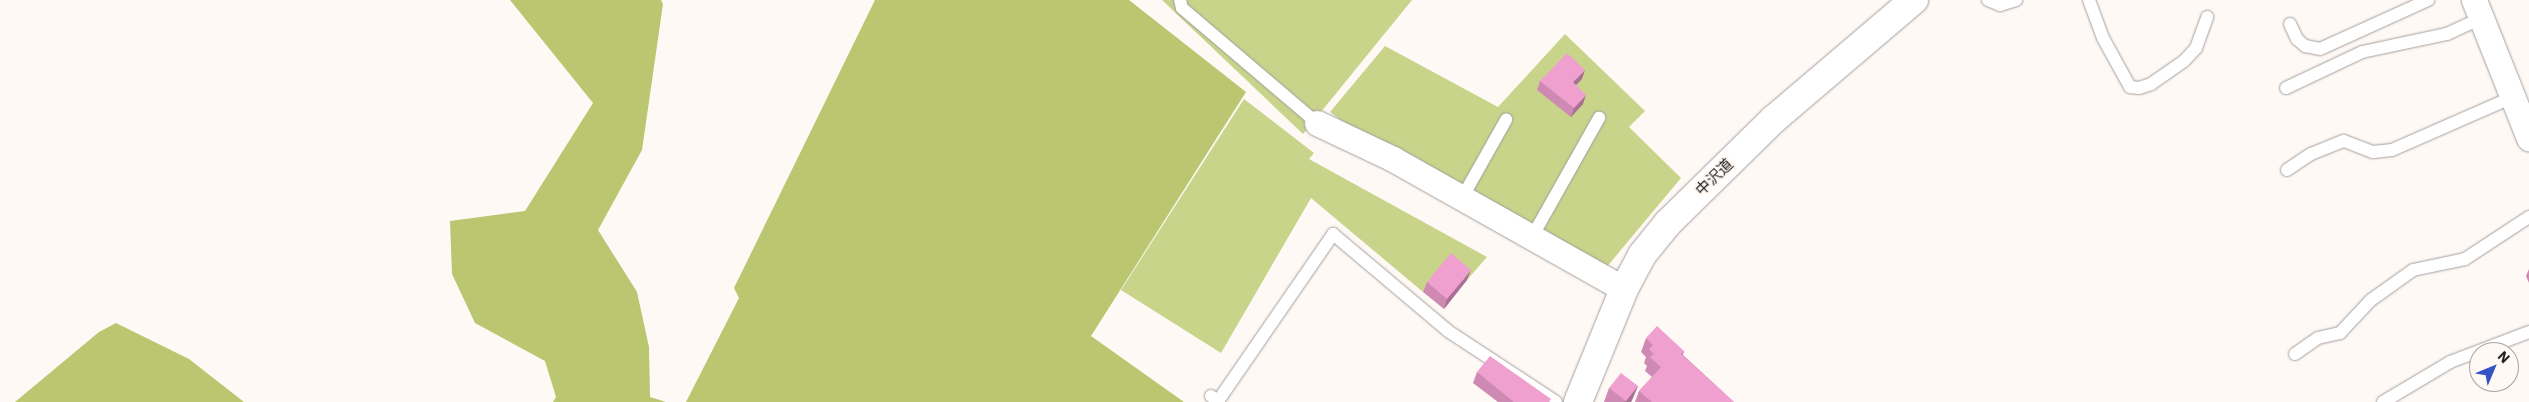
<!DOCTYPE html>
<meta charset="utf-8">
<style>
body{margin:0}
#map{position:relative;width:2529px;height:402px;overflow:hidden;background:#fff9f6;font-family:"IBM Plex Sans","Noto Sans JP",sans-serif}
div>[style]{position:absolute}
.green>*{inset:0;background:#c9d48b}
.forest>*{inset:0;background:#bac670}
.roads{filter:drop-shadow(0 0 1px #a39f9c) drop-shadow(0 0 1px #a39f9c)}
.lane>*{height:12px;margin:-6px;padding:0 6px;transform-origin:6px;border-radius:6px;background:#fff}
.street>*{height:25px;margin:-12.5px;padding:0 12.5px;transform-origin:12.5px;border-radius:12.5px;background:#fff}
.secondary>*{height:28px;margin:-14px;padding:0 14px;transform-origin:14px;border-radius:14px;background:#fff}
.wall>*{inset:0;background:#ce8ab2}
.shaded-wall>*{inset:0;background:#a87091}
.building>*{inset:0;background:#f0a0cf}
span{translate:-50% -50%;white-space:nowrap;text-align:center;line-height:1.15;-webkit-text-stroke:5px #fff9f6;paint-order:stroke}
.street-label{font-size:15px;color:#211f1e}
.north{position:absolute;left:2469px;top:342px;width:50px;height:50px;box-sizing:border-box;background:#fff9f6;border:1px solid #a6a2a0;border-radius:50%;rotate:45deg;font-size:14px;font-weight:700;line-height:20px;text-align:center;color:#211f1e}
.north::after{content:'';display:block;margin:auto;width:18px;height:22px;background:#3653c5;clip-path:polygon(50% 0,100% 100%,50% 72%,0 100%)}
</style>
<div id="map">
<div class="green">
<div style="clip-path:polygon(1162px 0,1412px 0,1303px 134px)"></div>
<div style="clip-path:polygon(1565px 34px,1645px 111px,1629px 127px,1681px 178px,1605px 269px,1346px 124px,1330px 112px,1385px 46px,1498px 107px)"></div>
<div style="clip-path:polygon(1244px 99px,1314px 153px,1309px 159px,1487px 257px,1467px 280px,1447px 264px,1423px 292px,1311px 198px,1221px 353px,1121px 290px)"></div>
</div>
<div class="forest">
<div style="clip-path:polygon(510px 0,661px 0,663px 4px,642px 150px,598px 230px,637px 292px,649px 347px,650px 397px,666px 402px,553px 402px,556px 397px,545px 361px,475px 323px,452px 274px,450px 221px,525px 211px,593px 103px)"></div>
<div style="clip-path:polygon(875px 0,1129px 0,1246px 92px,1091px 336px,1184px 402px,686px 402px,739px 298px,734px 288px)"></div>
<div style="clip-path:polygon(116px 323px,189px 359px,244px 402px,15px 402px,99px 332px)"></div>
</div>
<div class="roads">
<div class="lane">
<div style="left:1180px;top:0;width:8px;rotate:76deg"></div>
<div style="left:1182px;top:8px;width:177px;rotate:40.4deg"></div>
<div style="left:1988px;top:0;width:13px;rotate:23deg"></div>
<div style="left:2000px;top:5px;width:17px;rotate:-17deg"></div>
<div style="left:2089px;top:0;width:40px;rotate:69.8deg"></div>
<div style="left:2103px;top:38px;width:56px;rotate:61.1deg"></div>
<div style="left:2130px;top:87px;width:9px;rotate:6deg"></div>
<div style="left:2139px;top:88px;width:13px;rotate:-18deg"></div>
<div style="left:2151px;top:84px;width:40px;rotate:-34.9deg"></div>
<div style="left:2184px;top:61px;width:18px;rotate:-47deg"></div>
<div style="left:2196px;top:48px;width:33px;rotate:-70deg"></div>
<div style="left:2290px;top:24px;width:17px;rotate:65deg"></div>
<div style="left:2297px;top:39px;width:11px;rotate:41deg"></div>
<div style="left:2305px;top:46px;width:15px;rotate:11deg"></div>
<div style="left:2320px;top:49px;width:119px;rotate:-24.4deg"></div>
<div style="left:2286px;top:88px;width:84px;rotate:-25.3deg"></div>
<div style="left:2362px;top:52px;width:87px;rotate:-12deg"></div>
<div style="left:2447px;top:34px;width:38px;rotate:-25deg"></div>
<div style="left:2287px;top:170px;width:29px;rotate:-34deg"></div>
<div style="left:2311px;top:154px;width:35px;rotate:-22deg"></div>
<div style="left:2344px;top:141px;width:31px;rotate:21deg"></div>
<div style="left:2373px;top:152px;width:19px;rotate:-6deg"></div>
<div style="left:2392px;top:150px;width:132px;rotate:-23.7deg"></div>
<div style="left:1462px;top:198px;width:90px;rotate:-60.6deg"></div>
<div style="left:1532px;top:237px;width:137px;rotate:-60.6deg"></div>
<div style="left:2295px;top:354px;width:28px;rotate:-35deg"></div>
<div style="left:2318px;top:338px;width:23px;rotate:-13deg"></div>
<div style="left:2340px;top:333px;width:45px;rotate:-46.8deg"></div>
<div style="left:2371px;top:300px;width:52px;rotate:-35.5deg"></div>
<div style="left:2413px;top:270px;width:53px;rotate:-11.9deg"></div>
<div style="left:2465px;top:259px;width:77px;rotate:-33.3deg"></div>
<div style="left:1211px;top:396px;width:9px;rotate:36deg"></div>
<div style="left:1218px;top:401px;width:203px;rotate:-55.4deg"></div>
<div style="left:1333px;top:234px;width:150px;rotate:40.1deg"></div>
<div style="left:1448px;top:331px;width:129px;rotate:33.3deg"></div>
<div style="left:2383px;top:402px;width:78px;rotate:-30.8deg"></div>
<div style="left:2450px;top:362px;width:85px;rotate:-20.8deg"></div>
</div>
<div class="street">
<div style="left:2474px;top:0;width:149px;rotate:68.3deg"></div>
<div style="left:1317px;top:123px;width:84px;rotate:25.3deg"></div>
<div style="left:1393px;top:159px;width:265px;rotate:29.4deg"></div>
</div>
<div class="secondary">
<div style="left:1578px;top:402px;width:122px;rotate:-67.8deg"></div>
<div style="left:1624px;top:289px;width:38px;rotate:-62deg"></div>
<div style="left:1642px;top:255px;width:41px;rotate:-50.9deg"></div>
<div style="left:1668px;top:223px;width:148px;rotate:-44.5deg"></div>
<div style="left:1774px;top:119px;width:184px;rotate:-40.4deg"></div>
</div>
</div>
<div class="wall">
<div style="clip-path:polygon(1582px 79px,1576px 85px,1583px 104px,1571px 117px,1537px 90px,1540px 81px)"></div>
<div style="clip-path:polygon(2529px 269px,2529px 283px,2526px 276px)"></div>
<div style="clip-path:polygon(1467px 280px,1444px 309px,1423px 292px,1427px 282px)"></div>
<div style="clip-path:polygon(1646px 338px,1684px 351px,1683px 355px,1734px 402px,1635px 402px,1639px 391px,1652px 377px,1645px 371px,1647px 366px,1644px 363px,1646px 357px,1641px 352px)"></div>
<div style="clip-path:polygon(1477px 372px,1550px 402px,1498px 402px,1473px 383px)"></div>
<div style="clip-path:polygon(1638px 386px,1632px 400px,1631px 402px,1604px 402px,1609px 388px)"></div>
</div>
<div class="shaded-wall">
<div style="clip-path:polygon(1585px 70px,1582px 79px,1570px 91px,1573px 82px)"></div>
<div style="clip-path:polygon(1586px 95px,1583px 104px,1571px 117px,1574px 108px)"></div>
<div style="clip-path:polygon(1471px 270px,1467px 280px,1444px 309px,1447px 299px)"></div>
<div style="clip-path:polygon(1638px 386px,1632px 400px,1631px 402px,1625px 402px)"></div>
</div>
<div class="building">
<div style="clip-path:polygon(1567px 53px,1585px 70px,1573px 82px,1586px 95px,1574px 108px,1540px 81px)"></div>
<div style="clip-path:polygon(1451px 253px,1471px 270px,1447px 299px,1427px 282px)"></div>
<div style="clip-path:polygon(1657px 326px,1684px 351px,1681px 354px,1734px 402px,1652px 402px,1639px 391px,1661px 367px,1650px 357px,1654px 354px,1649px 349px,1653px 345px,1646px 338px)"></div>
<div style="clip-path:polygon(1490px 356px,1551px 399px,1549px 402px,1514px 402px,1477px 372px)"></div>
<div style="clip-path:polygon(1621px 373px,1638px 386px,1626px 401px,1609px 388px)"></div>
</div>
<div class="street-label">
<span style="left:1714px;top:177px;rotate:-44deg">中沢道</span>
</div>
<div class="north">N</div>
</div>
